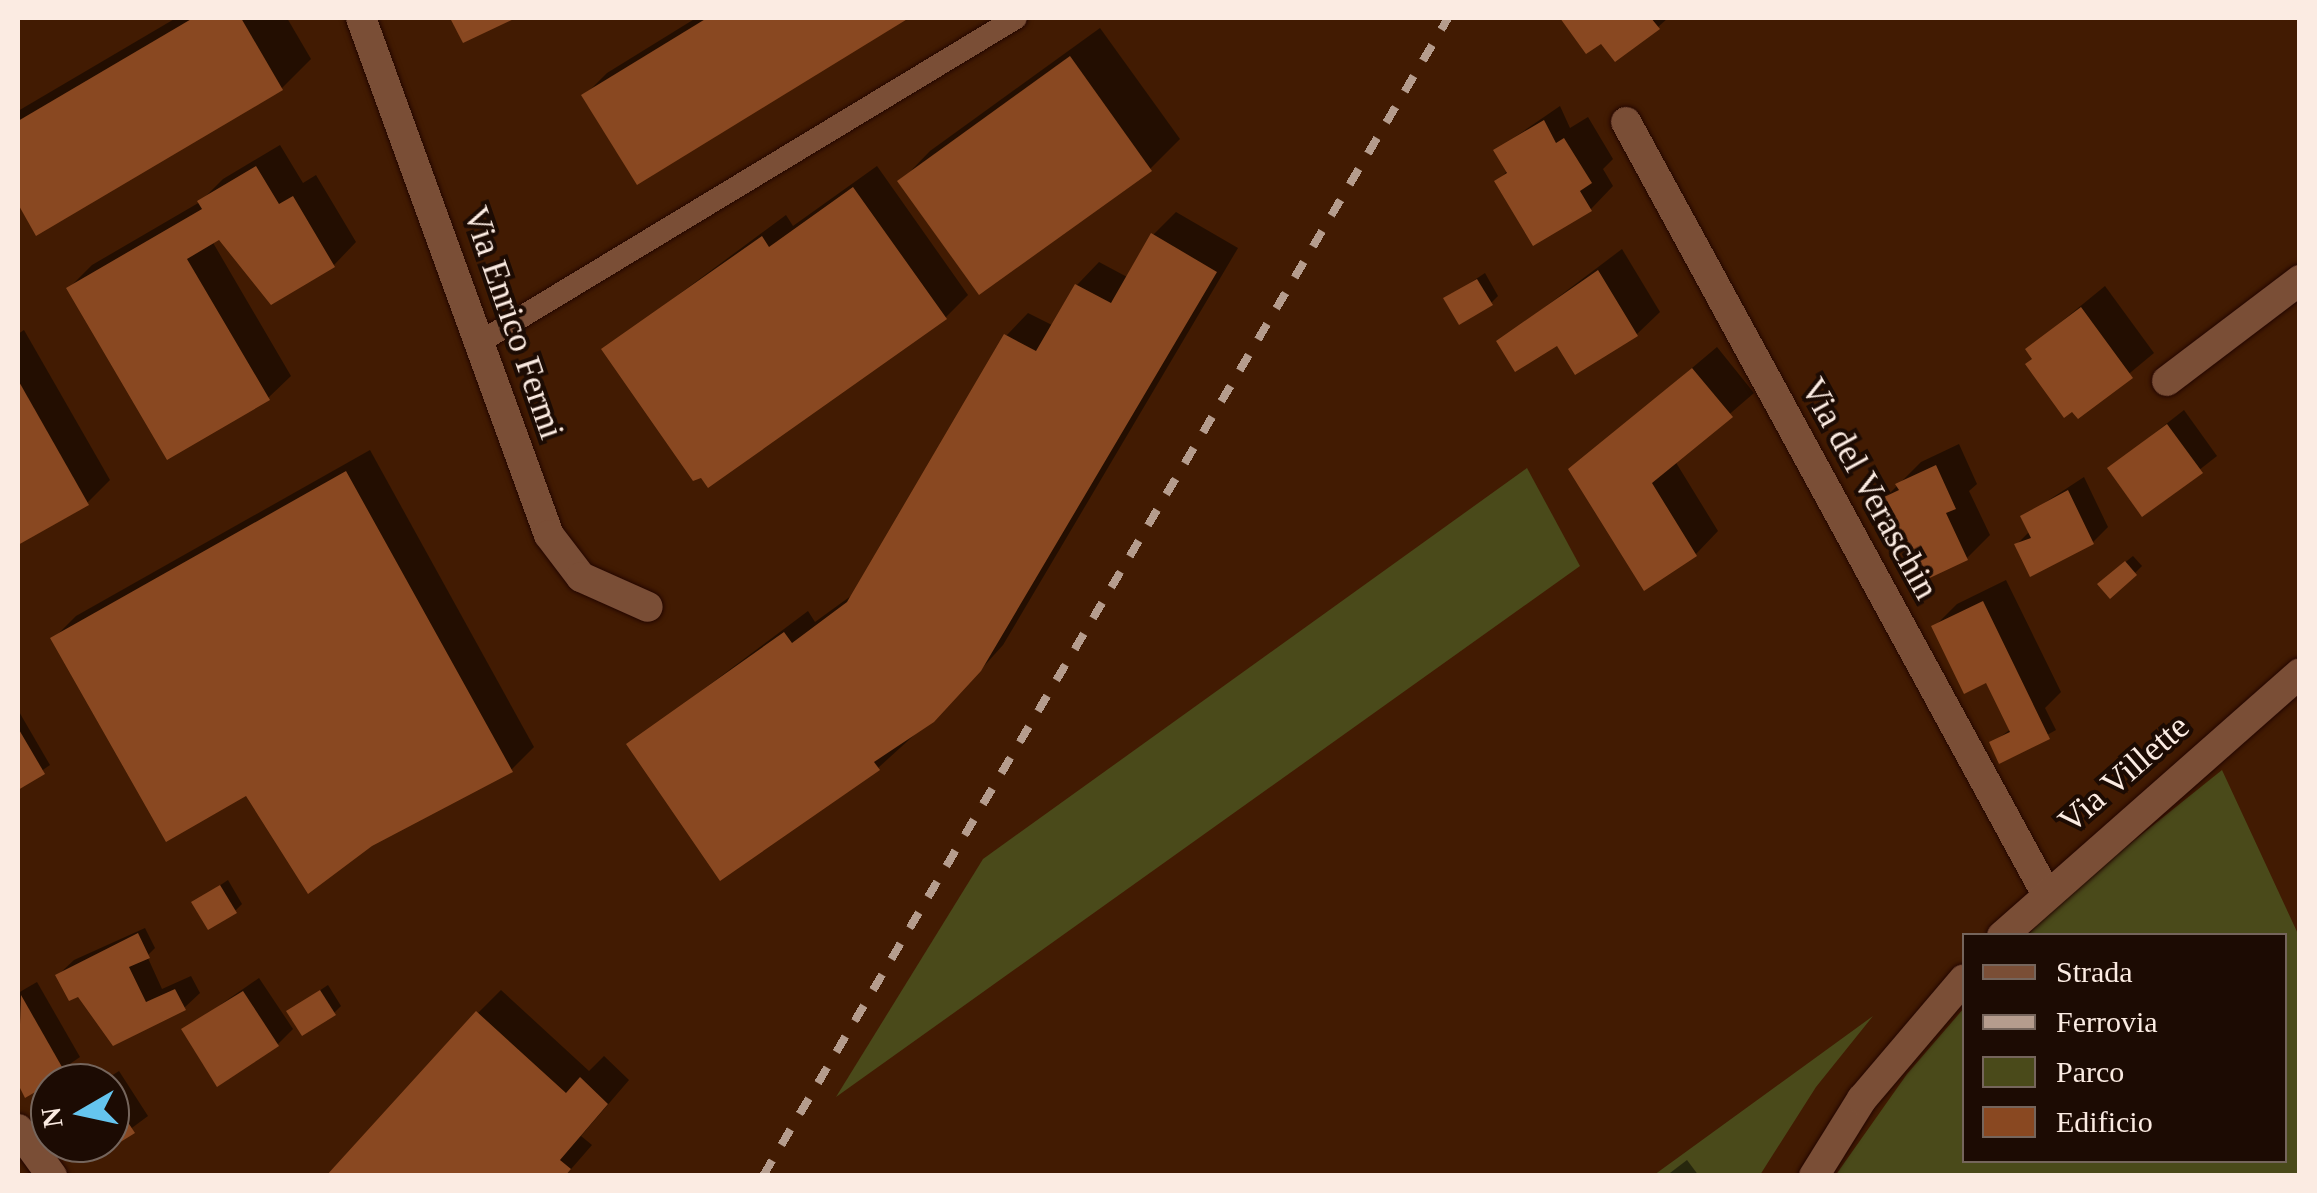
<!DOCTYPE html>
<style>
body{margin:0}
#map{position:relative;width:2317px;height:1193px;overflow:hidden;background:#421b02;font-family:"Times New Roman",serif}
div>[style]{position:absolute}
.green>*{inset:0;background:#4a4a1a}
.shadow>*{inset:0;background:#0007}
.building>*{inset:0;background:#894821}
.roads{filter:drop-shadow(0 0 2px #230600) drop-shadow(0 0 2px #230600)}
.service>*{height:22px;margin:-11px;padding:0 11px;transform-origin:11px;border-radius:11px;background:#7a4e36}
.minor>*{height:30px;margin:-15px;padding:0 15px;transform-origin:15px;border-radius:15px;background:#7a4e36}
.tertiary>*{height:30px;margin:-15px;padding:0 15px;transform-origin:15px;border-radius:15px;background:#7a4e36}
.rail>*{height:8px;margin-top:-4px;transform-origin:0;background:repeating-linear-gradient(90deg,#b59c8d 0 18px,transparent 0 36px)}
span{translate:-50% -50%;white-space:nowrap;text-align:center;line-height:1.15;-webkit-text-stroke:8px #1c0b03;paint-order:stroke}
.street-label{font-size:35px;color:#fbebe2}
.frame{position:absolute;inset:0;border:20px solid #fbebe2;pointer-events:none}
.legend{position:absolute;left:1962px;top:933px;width:325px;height:230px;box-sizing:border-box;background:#1c0b03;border:2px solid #75655c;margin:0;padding:12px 18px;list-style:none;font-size:30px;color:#fbebe2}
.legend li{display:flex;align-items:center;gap:20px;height:50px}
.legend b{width:50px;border:2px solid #75655c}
.north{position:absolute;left:30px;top:1063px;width:100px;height:100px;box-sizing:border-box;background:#1c0b03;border:2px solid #75655c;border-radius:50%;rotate:261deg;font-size:28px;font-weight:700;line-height:40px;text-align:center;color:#fbebe2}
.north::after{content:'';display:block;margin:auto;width:35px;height:45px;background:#65c5ef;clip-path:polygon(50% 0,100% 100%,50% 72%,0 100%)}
</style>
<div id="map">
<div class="green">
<div style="clip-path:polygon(1527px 468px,1580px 566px,836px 1097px,983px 859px)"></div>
<div style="clip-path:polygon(2222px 770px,2299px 936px,2299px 1175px,1835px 1176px,1907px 1074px,1964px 1008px,1964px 1160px,2284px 1160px,2284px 936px,2028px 935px,2056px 903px)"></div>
<div style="clip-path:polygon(1873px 1016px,1816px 1087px,1760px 1175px,1654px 1175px)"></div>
</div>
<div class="shadow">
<div style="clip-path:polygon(176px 18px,287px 18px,311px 59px,282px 88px,37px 232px,18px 199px,18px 111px)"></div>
<div style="clip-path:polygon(696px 18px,904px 18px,638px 182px,585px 95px,607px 73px)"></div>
<div style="clip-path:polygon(1563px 18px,1668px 18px,1658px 27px,1602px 40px,1587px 50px)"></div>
<div style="clip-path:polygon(1100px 28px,1180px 139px,1150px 169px,901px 181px,930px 151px)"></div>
<div style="clip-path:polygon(1560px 106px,1570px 128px,1588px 117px,1613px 159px,1603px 169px,1613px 186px,1591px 209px,1534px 243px,1497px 182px,1508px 170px,1496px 150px)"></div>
<div style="clip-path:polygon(280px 145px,303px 183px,316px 175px,356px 242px,334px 265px,220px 237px,212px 241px,291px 376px,268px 398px,69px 288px,92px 265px,200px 202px,223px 179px)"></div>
<div style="clip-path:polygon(877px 166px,968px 295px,945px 318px,702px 475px,605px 349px,786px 215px,793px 226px)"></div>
<div style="clip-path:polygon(1176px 212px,1238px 248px,1003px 645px,957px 696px,878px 768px,629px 745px,808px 611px,815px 622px,855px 593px,1006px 336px,1028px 313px,1054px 326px,1077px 285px,1099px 262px,1129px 278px,1153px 235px)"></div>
<div style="clip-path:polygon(1622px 249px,1660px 312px,1637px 334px,1499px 342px)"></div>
<div style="clip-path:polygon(1485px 273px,1498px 296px,1491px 303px,1446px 299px)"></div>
<div style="clip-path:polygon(2105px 286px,2154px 353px,2078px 416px,2028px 349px)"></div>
<div style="clip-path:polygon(24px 330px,110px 480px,87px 503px,18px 542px,18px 334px)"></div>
<div style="clip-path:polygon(1717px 347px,1754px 393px,1675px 461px,1718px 531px,1696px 554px,1572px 469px)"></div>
<div style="clip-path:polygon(2184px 410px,2217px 456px,2143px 514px,2110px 468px)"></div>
<div style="clip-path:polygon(1959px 444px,1977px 484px,1969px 491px,1990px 535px,1967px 558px,1883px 500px,1921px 462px)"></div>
<div style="clip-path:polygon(370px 450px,534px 747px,511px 770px,247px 793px,53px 639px,76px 616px)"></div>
<div style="clip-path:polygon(2084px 477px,2108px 527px,2093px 542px,2017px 544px,2030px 531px,2023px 517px)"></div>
<div style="clip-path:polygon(2133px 556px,2142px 566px,2135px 573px,2107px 577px)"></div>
<div style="clip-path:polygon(2006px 580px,2061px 692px,2045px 708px,2056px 730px,2000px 761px,1992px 743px,2011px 729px,1987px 680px,1934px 627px,1957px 604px)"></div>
<div style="clip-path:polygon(18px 710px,50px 765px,18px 787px)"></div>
<div style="clip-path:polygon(228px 880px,242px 904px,235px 911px,195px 902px)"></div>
<div style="clip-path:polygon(145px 928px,155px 948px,147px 956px,162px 989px,191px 976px,200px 993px,184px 1008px,79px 994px,58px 975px,74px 960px)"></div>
<div style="clip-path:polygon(259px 978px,293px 1029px,278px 1044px,184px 1030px)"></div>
<div style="clip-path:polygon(37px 982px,80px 1057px,26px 1094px,18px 1079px,18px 993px)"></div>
<div style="clip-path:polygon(328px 985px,341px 1006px,334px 1013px,289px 1011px)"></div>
<div style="clip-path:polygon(501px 990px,589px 1071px,604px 1056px,629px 1080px,581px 1136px,592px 1145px,565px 1176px,478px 1013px)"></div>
<div style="clip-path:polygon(119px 1071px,148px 1116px,94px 1156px,86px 1143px,110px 1143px,110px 1083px,100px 1083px)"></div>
<div style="clip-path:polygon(1687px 1160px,1699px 1176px,1666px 1176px)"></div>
</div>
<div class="building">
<div style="clip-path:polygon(193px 18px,241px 18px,283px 90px,36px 236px,18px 204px,18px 121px)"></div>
<div style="clip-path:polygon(450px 18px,516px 18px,463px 43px)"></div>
<div style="clip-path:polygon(707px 18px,909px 18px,637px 185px,581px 95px)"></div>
<div style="clip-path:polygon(1560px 18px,1651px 18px,1660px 29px,1615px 62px,1601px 44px,1586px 54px)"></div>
<div style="clip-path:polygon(1070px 56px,1152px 171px,979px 295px,897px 181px)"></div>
<div style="clip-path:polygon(1544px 120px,1556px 143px,1564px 138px,1592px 183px,1580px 191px,1592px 211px,1533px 246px,1494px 181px,1507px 173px,1493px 150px)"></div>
<div style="clip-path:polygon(256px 166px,279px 204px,293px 196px,335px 267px,271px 305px,219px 240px,187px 259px,270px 400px,167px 460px,66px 288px,202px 209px,197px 201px)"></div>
<div style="clip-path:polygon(853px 187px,947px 319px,708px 488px,701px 478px,693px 481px,601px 349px,762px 236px,769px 247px)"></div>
<div style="clip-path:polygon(1151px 233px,1217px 272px,981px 671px,934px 722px,874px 762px,880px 770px,720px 881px,626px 744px,784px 632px,792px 643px,847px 602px,1004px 334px,1036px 351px,1075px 284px,1111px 303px)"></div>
<div style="clip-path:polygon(1598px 270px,1638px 336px,1575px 375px,1557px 346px,1515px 372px,1496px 341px)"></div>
<div style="clip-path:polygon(1477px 279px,1493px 305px,1459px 325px,1443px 298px)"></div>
<div style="clip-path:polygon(2081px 307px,2133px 378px,2078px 419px,2072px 412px,2064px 418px,2025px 364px,2032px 359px,2025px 349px)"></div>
<div style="clip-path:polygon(1692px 368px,1733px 417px,1652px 483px,1697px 556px,1644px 591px,1568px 469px)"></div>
<div style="clip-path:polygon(18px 380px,89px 505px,18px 545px)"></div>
<div style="clip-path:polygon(2167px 424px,2203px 473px,2142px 517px,2107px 468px)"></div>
<div style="clip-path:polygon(1936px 465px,1956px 509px,1946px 513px,1968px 560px,1919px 583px,1880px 499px,1899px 490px,1895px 484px)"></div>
<div style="clip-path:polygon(346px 471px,513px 772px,372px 846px,308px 894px,246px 796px,166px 842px,50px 638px)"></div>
<div style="clip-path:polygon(2068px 490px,2094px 544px,2030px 577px,2014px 544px,2031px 538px,2020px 516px)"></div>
<div style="clip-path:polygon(2125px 561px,2137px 575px,2110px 599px,2097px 584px)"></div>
<div style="clip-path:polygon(1983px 601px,2050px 739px,1999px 764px,1989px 742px,2010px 732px,1986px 683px,1964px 694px,1931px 626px)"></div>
<div style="clip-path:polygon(18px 728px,45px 774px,18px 790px)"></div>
<div style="clip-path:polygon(220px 885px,237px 913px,208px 930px,191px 902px)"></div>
<div style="clip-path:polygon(138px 933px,150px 958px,129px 967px,146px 1002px,175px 989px,186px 1010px,113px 1046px,78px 997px,69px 1001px,55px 975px)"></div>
<div style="clip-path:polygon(320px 990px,336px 1015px,302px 1036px,286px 1011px)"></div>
<div style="clip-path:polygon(243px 991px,279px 1046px,217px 1087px,181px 1029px)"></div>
<div style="clip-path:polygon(21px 995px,66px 1074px,25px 1098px,18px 1084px)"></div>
<div style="clip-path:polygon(476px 1011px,566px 1093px,580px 1077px,608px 1104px,560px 1160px,571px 1169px,565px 1176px,326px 1176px)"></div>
<div style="clip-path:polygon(110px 1095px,135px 1133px,93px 1159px,83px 1143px,110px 1143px)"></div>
</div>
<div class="roads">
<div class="service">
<div style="left:480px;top:342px;width:626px;rotate:-31.15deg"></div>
</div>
<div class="minor">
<div style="left:361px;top:18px;width:550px;rotate:70.02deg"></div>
<div style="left:549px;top:535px;width:53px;rotate:52.7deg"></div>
<div style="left:581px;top:577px;width:73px;rotate:24.1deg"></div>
<div style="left:1626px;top:122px;width:876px;rotate:61.42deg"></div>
<div style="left:2167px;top:381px;width:167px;rotate:-37.2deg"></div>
<div style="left:18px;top:1129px;width:58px;rotate:54.1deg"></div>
</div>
<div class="tertiary">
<div style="left:2002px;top:936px;width:397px;rotate:-41.4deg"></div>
<div style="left:1814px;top:1176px;width:91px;rotate:-58.1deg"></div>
<div style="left:1862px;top:1099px;width:157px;rotate:-49.6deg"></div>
</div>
</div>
<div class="rail">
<div style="left:763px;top:1176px;width:1345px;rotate:-59.39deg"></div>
</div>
<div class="street-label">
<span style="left:513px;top:323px;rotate:71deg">Via Enrico Fermi</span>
<span style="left:1869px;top:489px;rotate:61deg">Via del Veraschin</span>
<span style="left:2124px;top:774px;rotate:-41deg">Via Villette</span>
</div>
<div class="frame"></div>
<ul class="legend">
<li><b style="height:12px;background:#7a4e36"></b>Strada</li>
<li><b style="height:12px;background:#b59c8d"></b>Ferrovia</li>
<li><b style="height:28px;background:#4a4a1a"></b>Parco</li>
<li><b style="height:28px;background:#894821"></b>Edificio</li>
</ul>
<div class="north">N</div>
</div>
